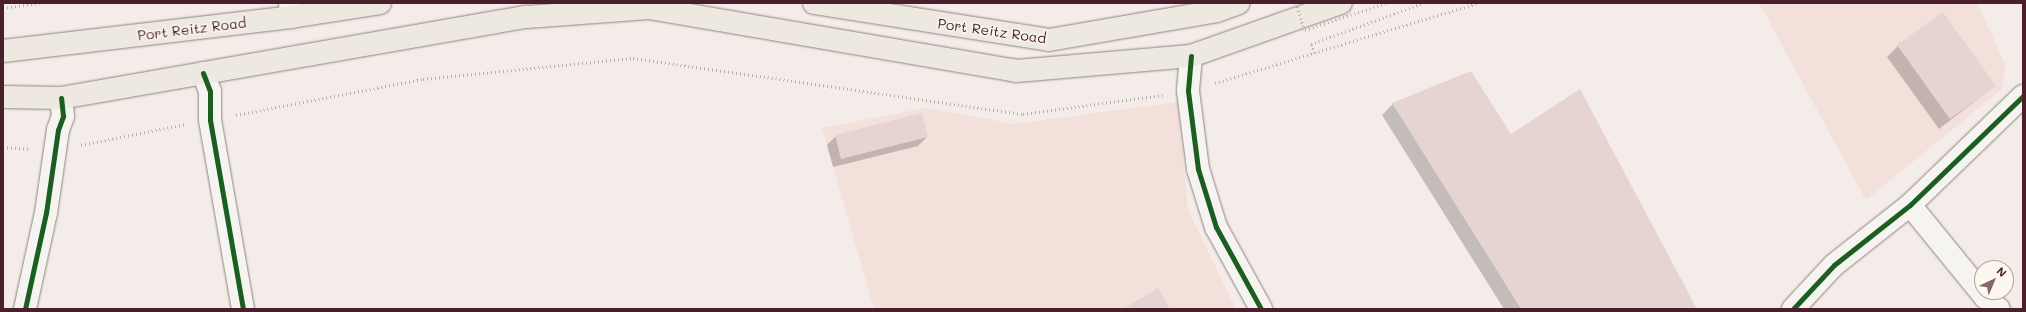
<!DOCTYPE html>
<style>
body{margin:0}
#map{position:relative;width:2026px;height:312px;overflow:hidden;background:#f4ece8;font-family:Mali,sans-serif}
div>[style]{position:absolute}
.built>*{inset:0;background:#f4e0da}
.shadow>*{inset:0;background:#0003}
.building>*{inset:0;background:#e5d4d2}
.path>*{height:2.5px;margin-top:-1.25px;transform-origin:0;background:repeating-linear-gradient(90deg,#b8b1b0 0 1px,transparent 0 4px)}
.roads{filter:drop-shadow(0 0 1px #8f8383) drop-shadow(0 0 1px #8f8383)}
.minor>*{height:22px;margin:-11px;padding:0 11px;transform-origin:11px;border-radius:11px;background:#f6f4f0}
.major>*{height:22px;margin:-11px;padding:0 11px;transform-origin:11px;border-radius:11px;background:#eee9e0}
.path-bridge>*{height:2.5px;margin-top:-1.25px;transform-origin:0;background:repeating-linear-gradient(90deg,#b8b1b0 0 1px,transparent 0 4px)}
.cycleway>*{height:5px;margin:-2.5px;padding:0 2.5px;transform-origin:2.5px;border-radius:2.5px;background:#1b5e20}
span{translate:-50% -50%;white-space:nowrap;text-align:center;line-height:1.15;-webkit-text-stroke:3px #fbf7ec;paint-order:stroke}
.street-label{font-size:14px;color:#4a1f2b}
.frame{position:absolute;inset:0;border:4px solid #4a1f2b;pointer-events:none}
.north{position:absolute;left:1974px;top:260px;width:40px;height:40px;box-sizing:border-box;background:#fbf7ec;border:1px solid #b4a19f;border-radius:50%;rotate:44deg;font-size:11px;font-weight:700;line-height:16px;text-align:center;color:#4a1f2b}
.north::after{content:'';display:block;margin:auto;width:14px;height:18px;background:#86676d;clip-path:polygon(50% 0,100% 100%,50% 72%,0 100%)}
</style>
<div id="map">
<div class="built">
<div style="clip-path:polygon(1759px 3px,1977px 3px,2005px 64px,2002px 89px,1866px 200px)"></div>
<div style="clip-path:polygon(1178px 102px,1188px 210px,1236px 309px,874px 309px,822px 128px,926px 108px,1015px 124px)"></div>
</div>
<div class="shadow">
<div style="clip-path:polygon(1898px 46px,1995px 86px,1939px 129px,1887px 57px)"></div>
<div style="clip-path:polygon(1470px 72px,1511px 136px,1696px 309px,1504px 309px,1382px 115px,1393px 104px)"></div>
<div style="clip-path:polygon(836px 136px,927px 137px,918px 146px,833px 167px,827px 145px)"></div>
</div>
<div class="building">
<div style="clip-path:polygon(1943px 12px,1996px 86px,1950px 119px,1897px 45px)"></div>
<div style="clip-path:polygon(1471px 71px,1511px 134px,1580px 89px,1697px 309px,1521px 309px,1392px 103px)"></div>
<div style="clip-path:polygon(922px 113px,928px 137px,841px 159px,835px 135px)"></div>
<div style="clip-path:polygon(1158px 288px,1170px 309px,1123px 309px)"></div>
</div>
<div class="path">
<div style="left:3px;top:8px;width:37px;rotate:-8deg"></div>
<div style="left:1314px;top:53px;width:9px;rotate:-108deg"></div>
<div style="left:1311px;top:44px;width:119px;rotate:-20.1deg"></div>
<div style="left:1215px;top:83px;width:276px;rotate:-16.9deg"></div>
<div style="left:236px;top:115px;width:190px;rotate:-10.9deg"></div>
<div style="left:423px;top:79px;width:211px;rotate:-5.7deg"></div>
<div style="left:633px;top:58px;width:394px;rotate:8.2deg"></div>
<div style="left:1023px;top:114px;width:141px;rotate:-7.7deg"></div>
<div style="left:81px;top:145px;width:107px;rotate:-11.3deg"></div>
<div style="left:3px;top:147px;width:26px;rotate:4deg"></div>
</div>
<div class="roads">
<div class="minor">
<div style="left:290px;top:3px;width:14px;rotate:86deg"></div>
<div style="left:1191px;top:56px;width:35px;rotate:95deg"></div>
<div style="left:1188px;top:91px;width:79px;rotate:82.7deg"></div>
<div style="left:1198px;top:169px;width:61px;rotate:72.8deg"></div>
<div style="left:1216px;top:227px;width:94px;rotate:61.2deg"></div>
<div style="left:203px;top:73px;width:19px;rotate:69deg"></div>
<div style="left:210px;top:91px;width:29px;rotate:90deg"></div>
<div style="left:210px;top:120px;width:192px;rotate:80.1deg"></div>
<div style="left:1910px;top:205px;width:119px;rotate:50.8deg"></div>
<div style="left:1985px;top:297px;width:18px;rotate:41deg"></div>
<div style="left:25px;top:309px;width:98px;rotate:-77.7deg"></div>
<div style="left:46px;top:213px;width:84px;rotate:-81.8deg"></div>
<div style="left:58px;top:130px;width:15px;rotate:-70deg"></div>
<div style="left:63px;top:116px;width:18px;rotate:-96deg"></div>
<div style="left:1793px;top:309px;width:60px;rotate:-47deg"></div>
<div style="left:1834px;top:265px;width:97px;rotate:-38.3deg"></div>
<div style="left:1910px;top:205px;width:157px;rotate:-44deg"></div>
</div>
<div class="major">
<div style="left:814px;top:3px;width:238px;rotate:8.9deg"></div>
<div style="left:1049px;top:40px;width:170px;rotate:-9.8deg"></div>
<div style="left:1217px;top:11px;width:23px;rotate:-20deg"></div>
<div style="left:3px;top:51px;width:290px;rotate:-6.7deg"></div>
<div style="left:291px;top:17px;width:90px;rotate:-8.9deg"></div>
<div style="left:3px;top:97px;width:58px;rotate:1deg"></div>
<div style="left:61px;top:98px;width:473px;rotate:-9.9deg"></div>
<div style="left:527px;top:17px;width:122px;rotate:-4.2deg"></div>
<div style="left:649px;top:8px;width:372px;rotate:9.7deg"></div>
<div style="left:1016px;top:71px;width:176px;rotate:-4.9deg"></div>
<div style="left:1191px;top:56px;width:159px;rotate:-19.5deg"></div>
</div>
</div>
<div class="path-bridge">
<div style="left:1296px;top:3px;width:28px;rotate:72deg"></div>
<div style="left:1305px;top:30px;width:85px;rotate:-18.4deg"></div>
</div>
<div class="cycleway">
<div style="left:1191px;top:56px;width:35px;rotate:95deg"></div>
<div style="left:1188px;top:91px;width:79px;rotate:82.7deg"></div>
<div style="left:1198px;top:169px;width:61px;rotate:72.8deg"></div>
<div style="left:1216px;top:227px;width:94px;rotate:61.2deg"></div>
<div style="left:203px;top:73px;width:19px;rotate:69deg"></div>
<div style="left:210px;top:91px;width:29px;rotate:90deg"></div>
<div style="left:210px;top:120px;width:192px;rotate:80.1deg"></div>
<div style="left:25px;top:309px;width:98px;rotate:-77.7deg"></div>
<div style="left:46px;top:213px;width:84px;rotate:-81.8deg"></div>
<div style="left:58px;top:130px;width:15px;rotate:-70deg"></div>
<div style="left:63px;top:116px;width:18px;rotate:-96deg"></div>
<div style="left:1793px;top:309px;width:60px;rotate:-47deg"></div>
<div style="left:1834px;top:265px;width:97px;rotate:-38.3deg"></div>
<div style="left:1910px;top:205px;width:157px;rotate:-44deg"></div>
</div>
<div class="street-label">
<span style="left:192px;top:29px;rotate:-7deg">Port Reitz Road</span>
<span style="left:992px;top:31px;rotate:8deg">Port Reitz Road</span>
</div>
<div class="frame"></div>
<div class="north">N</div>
</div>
